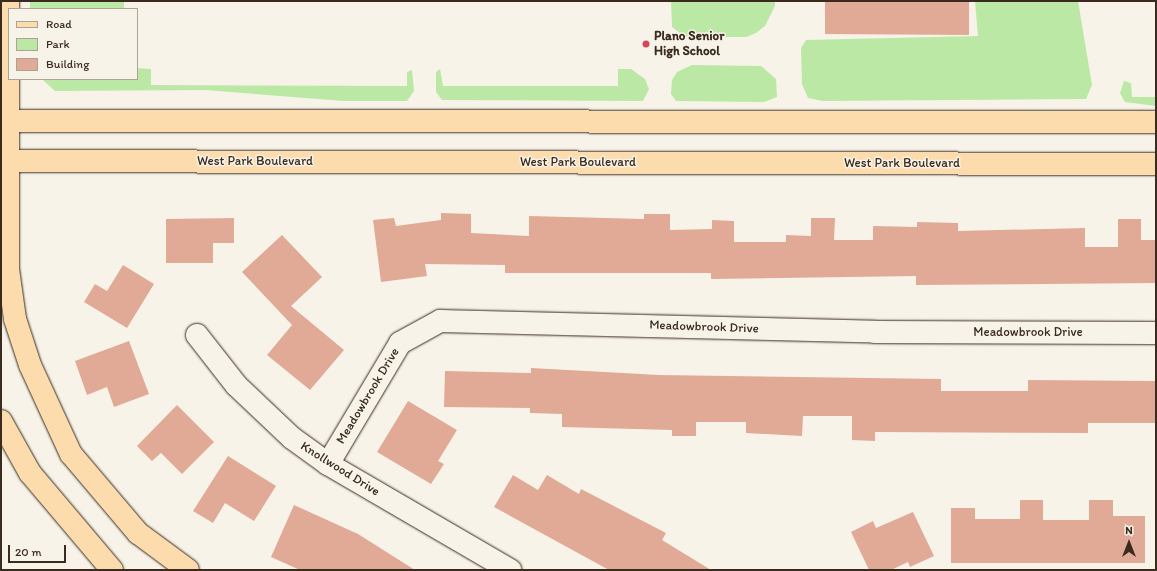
<!DOCTYPE html>
<style>
body{margin:0}
#map{position:relative;width:1157px;height:571px;overflow:hidden;background:#f7f3e8;font-family:Itim,sans-serif}
div>[style]{position:absolute}
.green>*{inset:0;background:#bce8a5}
.building>*{inset:0;background:#e0aa96}
.roads{filter:drop-shadow(0 0 1px #3b2a1e) drop-shadow(0 0 1px #3b2a1e)}
.minor>*{height:22px;margin:-11px;padding:0 11px;transform-origin:11px;border-radius:11px;background:#f7f3e8}
.major>*{height:22px;margin:-11px;padding:0 11px;transform-origin:11px;border-radius:11px;background:#fcdcac}
.dots>*{width:11px;height:11px;translate:-50% -50%;box-sizing:border-box;border:2px solid #f7f3e8;border-radius:50%}
span{translate:-50% -50%;white-space:nowrap;text-align:center;line-height:1.15;-webkit-text-stroke:3px #f7f3e8;paint-order:stroke}
.poi-label{font-size:13px;color:#3b2a1e;font-weight:700}
.left{translate:0 -50%;text-align:left}
.street-label{font-size:13px;color:#3b2a1e}
.frame{position:absolute;inset:0;border:2px solid #3b2a1e;pointer-events:none}
.legend{position:absolute;left:8px;top:8px;width:130px;height:72px;box-sizing:border-box;background:#f7f3e8;border:1px solid #aca397;margin:0;padding:5px 7px;list-style:none;font-size:12px;color:#3b2a1e}
.legend li{display:flex;align-items:center;gap:8px;height:20px}
.legend b{width:20px;border:1px solid #aca397}
.north{position:absolute;left:1109px;top:523px;width:40px;height:40px;-webkit-text-stroke:3px #f7f3e8;paint-order:stroke;rotate:0deg;font-size:11px;font-weight:700;line-height:16px;text-align:center;color:#3b2a1e}
.north::after{content:'';display:block;margin:auto;width:14px;height:18px;background:#3b2a1e;clip-path:polygon(50% 0,100% 100%,50% 72%,0 100%)}
.scale{position:absolute;left:8px;top:545px;width:58px;height:18px;box-sizing:border-box;border:2px solid #3b2a1e;border-top:0;padding-left:5px;font-size:12px;line-height:14px;white-space:nowrap;color:#3b2a1e;-webkit-text-stroke:3px #f7f3e8;paint-order:stroke}
</style>
<div id="map">
<div class="green">
<div style="clip-path:polygon(30px 1px,124px 1px,124px 9px,30px 9px)"></div>
<div style="clip-path:polygon(671px 1px,775px 1px,775px 6px,765px 26px,756px 33px,746px 37px,685px 37px,672px 27px)"></div>
<div style="clip-path:polygon(975px 1px,1078px 1px,1092px 85px,1086px 99px,823px 101px,808px 98px,802px 84px,801px 48px,806px 40px,978px 36px)"></div>
<div style="clip-path:polygon(692px 65px,761px 66px,776px 79px,777px 97px,764px 102px,676px 101px,671px 94px,672px 80px,677px 72px)"></div>
<div style="clip-path:polygon(137px 68px,151px 69px,151px 85px,407px 86px,407px 72px,412px 70px,414px 91px,407px 101px,344px 101px,205px 90px,55px 91px,42px 79px,137px 79px)"></div>
<div style="clip-path:polygon(440px 69px,443px 86px,618px 86px,618px 69px,631px 69px,645px 79px,649px 89px,643px 101px,442px 100px,436px 92px,436px 72px)"></div>
<div style="clip-path:polygon(1124px 81px,1131px 83px,1132px 97px,1156px 97px,1156px 106px,1125px 102px,1120px 93px)"></div>
</div>
<div class="building">
<div style="clip-path:polygon(825px 1px,969px 1px,969px 35px,825px 34px)"></div>
<div style="clip-path:polygon(441px 213px,471px 214px,471px 233px,529px 236px,529px 216px,644px 219px,644px 214px,670px 214px,670px 230px,712px 229px,712px 220px,734px 221px,734px 242px,786px 242px,786px 235px,811px 236px,811px 218px,835px 218px,834px 240px,873px 240px,873px 226px,917px 227px,917px 222px,958px 223px,958px 231px,1085px 228px,1085px 247px,1118px 247px,1118px 219px,1141px 219px,1141px 240px,1155px 240px,1156px 283px,916px 285px,916px 276px,711px 279px,711px 273px,505px 273px,505px 265px,425px 264px,427px 276px,381px 282px,373px 220px,394px 218px,396px 226px,441px 220px)"></div>
<div style="clip-path:polygon(234px 218px,234px 243px,213px 243px,213px 263px,166px 263px,166px 219px)"></div>
<div style="clip-path:polygon(282px 235px,322px 277px,291px 306px,344px 350px,310px 390px,267px 355px,292px 325px,242px 272px)"></div>
<div style="clip-path:polygon(123px 265px,154px 284px,127px 328px,84px 302px,95px 284px,107px 291px)"></div>
<div style="clip-path:polygon(129px 341px,149px 394px,114px 407px,107px 387px,87px 395px,75px 361px)"></div>
<div style="clip-path:polygon(531px 368px,659px 375px,941px 379px,941px 391px,1028px 391px,1028px 380px,1156px 381px,1156px 423px,1088px 423px,1088px 433px,875px 432px,875px 441px,852px 440px,852px 416px,803px 416px,802px 436px,746px 433px,746px 422px,696px 422px,696px 436px,672px 436px,672px 430px,562px 427px,562px 414px,530px 413px,530px 408px,444px 407px,445px 371px,531px 373px)"></div>
<div style="clip-path:polygon(408px 401px,457px 430px,438px 461px,444px 464px,431px 484px,377px 452px)"></div>
<div style="clip-path:polygon(177px 405px,214px 442px,182px 474px,161px 453px,152px 461px,137px 446px)"></div>
<div style="clip-path:polygon(228px 456px,276px 486px,254px 521px,225px 503px,213px 523px,193px 511px)"></div>
<div style="clip-path:polygon(513px 475px,538px 490px,547px 475px,579px 494px,581px 489px,666px 533px,662px 540px,711px 570px,609px 570px,494px 507px)"></div>
<div style="clip-path:polygon(1020px 500px,1043px 500px,1043px 520px,1089px 520px,1089px 500px,1113px 500px,1113px 516px,1145px 516px,1145px 563px,951px 563px,951px 508px,975px 508px,975px 519px,1020px 519px)"></div>
<div style="clip-path:polygon(294px 505px,358px 534px,415px 570px,300px 570px,271px 557px)"></div>
<div style="clip-path:polygon(913px 512px,934px 556px,910px 567px,908px 562px,891px 570px,869px 570px,851px 532px,873px 521px,876px 528px)"></div>
</div>
<div class="roads">
<div class="minor">
<div style="left:197px;top:335px;width:63px;rotate:52deg"></div>
<div style="left:236px;top:385px;width:77px;rotate:43.4deg"></div>
<div style="left:292px;top:438px;width:44px;rotate:35.8deg"></div>
<div style="left:328px;top:464px;width:211px;rotate:30.2deg"></div>
<div style="left:328px;top:464px;width:141px;rotate:-59.2deg"></div>
<div style="left:400px;top:343px;width:46px;rotate:-28.8deg"></div>
<div style="left:440px;top:321px;width:435px;rotate:1.4deg"></div>
<div style="left:875px;top:332px;width:281px;rotate:0.2deg"></div>
</div>
<div class="major">
<div style="left:8px;top:1px;width:268px;rotate:90deg"></div>
<div style="left:8px;top:269px;width:50px;rotate:82deg"></div>
<div style="left:15px;top:319px;width:48px;rotate:71.9deg"></div>
<div style="left:30px;top:365px;width:98px;rotate:65.3deg"></div>
<div style="left:71px;top:454px;width:104px;rotate:49.7deg"></div>
<div style="left:138px;top:533px;width:62px;rotate:36.5deg"></div>
<div style="left:1px;top:121px;width:1155px;rotate:0.05deg"></div>
<div style="left:1px;top:161px;width:1155px;rotate:0.15deg"></div>
<div style="left:1px;top:421px;width:60px;rotate:60.9deg"></div>
<div style="left:30px;top:473px;width:127px;rotate:49.8deg"></div>
</div>
</div>
<div class="dots">
<div style="left:646px;top:44px;background:#d1495b"></div>
</div>
<div class="poi-label">
<span class="left" style="left:654px;top:44px">Plano Senior<br>High School</span>
</div>
<div class="street-label">
<span style="left:255px;top:161px">West Park Boulevard</span>
<span style="left:578px;top:162px">West Park Boulevard</span>
<span style="left:902px;top:163px">West Park Boulevard</span>
<span style="left:704px;top:327px;rotate:2deg">Meadowbrook Drive</span>
<span style="left:1028px;top:332px">Meadowbrook Drive</span>
<span style="left:368px;top:396px;rotate:-59deg">Meadowbrook Drive</span>
<span style="left:340px;top:469px;rotate:32deg">Knollwood Drive</span>
</div>
<div class="frame"></div>
<ul class="legend">
<li><b style="height:5px;background:#fcdcac"></b>Road</li>
<li><b style="height:11px;background:#bce8a5"></b>Park</li>
<li><b style="height:11px;background:#e0aa96"></b>Building</li>
</ul>
<div class="north">N</div>
<div class="scale">20 m</div>
</div>
